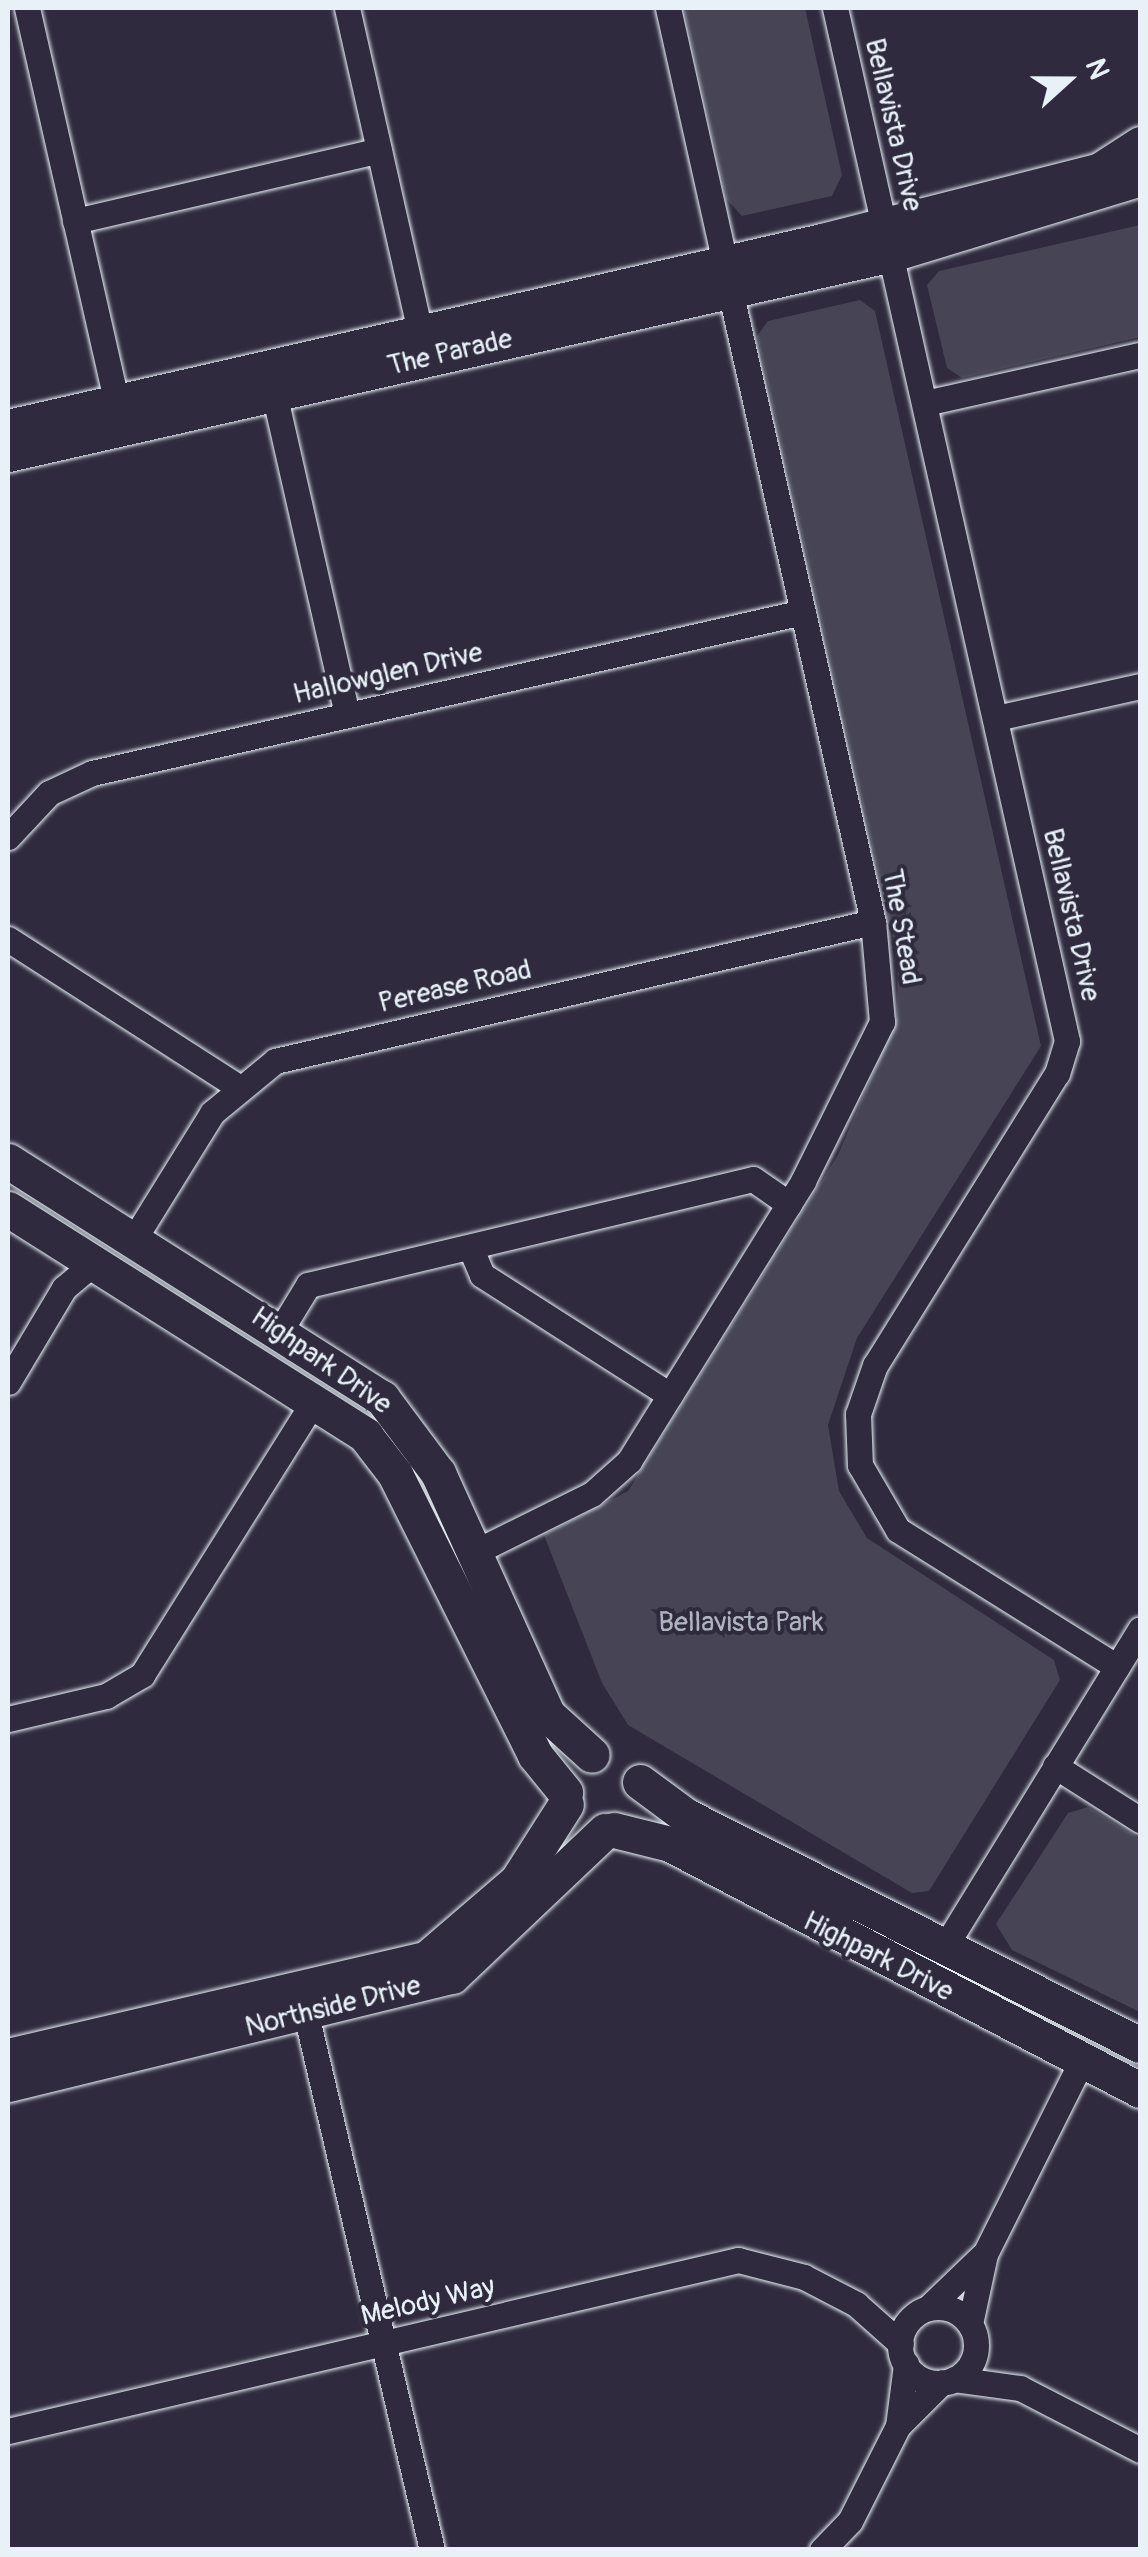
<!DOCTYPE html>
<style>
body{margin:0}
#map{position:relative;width:1148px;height:2557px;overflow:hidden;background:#2f2a3d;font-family:Pangolin,sans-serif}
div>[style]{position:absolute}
.green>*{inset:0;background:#464455}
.roads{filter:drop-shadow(0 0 2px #e8f1f8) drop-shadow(0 0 2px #e8f1f8)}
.street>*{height:25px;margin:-12.5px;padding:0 12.5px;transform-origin:12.5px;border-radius:12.5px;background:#2f2a3d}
.street>.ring{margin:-12.5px;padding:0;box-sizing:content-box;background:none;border:25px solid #2f2a3d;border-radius:50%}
.secondary>*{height:35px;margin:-17.5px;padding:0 17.5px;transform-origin:17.5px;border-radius:17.5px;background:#2f2a3d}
span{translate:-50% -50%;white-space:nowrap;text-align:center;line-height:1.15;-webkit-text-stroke:8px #2f2a3d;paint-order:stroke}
.street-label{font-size:28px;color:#e8f1f8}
.park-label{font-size:28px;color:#afb4bf}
.frame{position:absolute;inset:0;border:10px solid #e8f1f8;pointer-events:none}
.north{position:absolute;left:1018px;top:30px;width:100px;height:100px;-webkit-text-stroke:8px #2f2a3d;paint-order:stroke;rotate:69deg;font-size:28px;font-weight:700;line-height:40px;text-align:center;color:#e8f1f8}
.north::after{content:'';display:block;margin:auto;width:35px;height:45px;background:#e8f1f8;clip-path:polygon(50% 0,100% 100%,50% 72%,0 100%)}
</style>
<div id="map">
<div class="green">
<div style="clip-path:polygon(684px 8px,805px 8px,842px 175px,832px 196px,742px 216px,727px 200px)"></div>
<div style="clip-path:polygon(1140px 225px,1140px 337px,962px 378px,947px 368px,927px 285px,939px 271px)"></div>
<div style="clip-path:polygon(860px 300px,875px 311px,1041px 1046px,857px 1338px,828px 1425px,839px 1491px,867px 1538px,1054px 1660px,1060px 1680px,929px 1891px,912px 1893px,628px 1725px,602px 1683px,544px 1535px,628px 1491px,838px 1155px,897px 1018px,898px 959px,757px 336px,768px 321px)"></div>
<div style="clip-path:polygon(1088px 1807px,1140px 1839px,1140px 2012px,1012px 1950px,996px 1924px,1068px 1813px)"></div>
</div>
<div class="roads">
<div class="street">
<div style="left:27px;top:8px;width:419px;rotate:77.2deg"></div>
<div style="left:347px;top:8px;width:333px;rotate:77.3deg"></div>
<div style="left:668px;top:8px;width:261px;rotate:77.4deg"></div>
<div style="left:835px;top:8px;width:1059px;rotate:77.34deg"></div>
<div style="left:1067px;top:1041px;width:34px;rotate:107deg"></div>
<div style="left:1057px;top:1073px;width:344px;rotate:121.9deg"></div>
<div style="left:875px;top:1365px;width:52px;rotate:109.1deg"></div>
<div style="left:858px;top:1414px;width:51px;rotate:87.8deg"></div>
<div style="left:860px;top:1465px;width:75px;rotate:59.7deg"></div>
<div style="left:898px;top:1530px;width:258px;rotate:32deg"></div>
<div style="left:75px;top:221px;width:312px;rotate:-13.1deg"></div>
<div style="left:274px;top:393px;width:329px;rotate:77.2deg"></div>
<div style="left:925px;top:403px;width:220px;rotate:-12.6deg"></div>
<div style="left:996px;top:718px;width:148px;rotate:-12.5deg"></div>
<div style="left:8px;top:837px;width:60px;rotate:-47deg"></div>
<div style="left:49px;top:793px;width:47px;rotate:-24.9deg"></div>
<div style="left:92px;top:773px;width:729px;rotate:-12.76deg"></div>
<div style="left:8px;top:939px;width:272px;rotate:32.7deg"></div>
<div style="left:134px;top:1239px;width:148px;rotate:-58.2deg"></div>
<div style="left:212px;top:1113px;width:82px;rotate:-39.5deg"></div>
<div style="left:275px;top:1061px;width:614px;rotate:-13.09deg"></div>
<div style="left:471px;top:1249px;width:28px;rotate:67deg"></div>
<div style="left:482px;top:1275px;width:223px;rotate:32.6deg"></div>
<div style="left:280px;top:1331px;width:54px;rotate:-58.7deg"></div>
<div style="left:308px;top:1285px;width:457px;rotate:-13.4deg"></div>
<div style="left:753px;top:1179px;width:44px;rotate:34.8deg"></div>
<div style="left:8px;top:1382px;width:109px;rotate:-59.2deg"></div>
<div style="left:64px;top:1288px;width:40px;rotate:-40deg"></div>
<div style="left:477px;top:1551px;width:128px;rotate:-26.4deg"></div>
<div style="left:592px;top:1494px;width:50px;rotate:-41.7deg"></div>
<div style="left:629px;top:1461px;width:330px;rotate:-58.1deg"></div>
<div style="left:803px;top:1181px;width:178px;rotate:-63.6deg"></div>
<div style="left:882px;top:1022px;width:100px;rotate:-95.1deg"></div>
<div style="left:873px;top:922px;width:648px;rotate:-102.75deg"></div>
<div style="left:8px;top:1719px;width:101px;rotate:-13.2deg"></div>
<div style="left:106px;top:1696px;width:42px;rotate:-30.3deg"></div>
<div style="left:142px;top:1675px;width:326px;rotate:-57.9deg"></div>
<div style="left:1055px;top:1766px;width:101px;rotate:32.4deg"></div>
<div style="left:944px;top:1948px;width:374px;rotate:-58.4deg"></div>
<div style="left:306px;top:2014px;width:551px;rotate:76.77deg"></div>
<div class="ring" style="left:900px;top:2307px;width:51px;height:51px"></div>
<div style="left:928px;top:2308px;width:75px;rotate:-43.9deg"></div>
<div style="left:970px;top:2324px;width:72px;rotate:-77.9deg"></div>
<div style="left:985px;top:2254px;width:217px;rotate:-63.4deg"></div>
<div style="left:954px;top:2379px;width:67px;rotate:7.8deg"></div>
<div style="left:1020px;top:2388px;width:135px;rotate:27.3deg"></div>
<div style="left:898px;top:2426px;width:63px;rotate:-82.6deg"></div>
<div style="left:8px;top:2431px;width:750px;rotate:-13.18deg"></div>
<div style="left:738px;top:2260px;width:68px;rotate:14.4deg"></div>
<div style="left:804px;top:2277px;width:59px;rotate:27.4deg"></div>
<div style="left:856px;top:2304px;width:60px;rotate:41.6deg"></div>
<div style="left:822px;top:2550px;width:40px;rotate:-46deg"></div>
<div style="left:850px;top:2521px;width:106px;rotate:-63.2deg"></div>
<div style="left:898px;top:2426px;width:62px;rotate:-45deg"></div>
</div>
<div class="secondary">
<div style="left:8px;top:427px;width:835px;rotate:-12.87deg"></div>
<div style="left:822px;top:241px;width:287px;rotate:-14.3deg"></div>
<div style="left:1100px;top:170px;width:48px;rotate:-33deg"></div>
<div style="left:8px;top:454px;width:906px;rotate:-12.75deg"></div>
<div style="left:892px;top:254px;width:259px;rotate:-17deg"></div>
<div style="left:8px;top:1161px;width:443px;rotate:32.4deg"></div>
<div style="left:382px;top:1398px;width:94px;rotate:53.3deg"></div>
<div style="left:438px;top:1473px;width:266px;rotate:65.6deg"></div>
<div style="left:548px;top:1715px;width:59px;rotate:42.3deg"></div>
<div style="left:8px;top:1209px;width:423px;rotate:32.3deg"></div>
<div style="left:365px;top:1435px;width:49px;rotate:52.4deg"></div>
<div style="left:395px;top:1474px;width:314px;rotate:63.5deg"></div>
<div style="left:535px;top:1755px;width:48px;rotate:51deg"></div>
<div style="left:640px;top:1782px;width:57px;rotate:36.5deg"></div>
<div style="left:686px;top:1816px;width:508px;rotate:26.77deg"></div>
<div style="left:614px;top:1830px;width:58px;rotate:14deg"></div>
<div style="left:670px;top:1844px;width:530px;rotate:27.63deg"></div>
<div style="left:8px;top:2056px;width:429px;rotate:-13.1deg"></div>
<div style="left:426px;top:1959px;width:120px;rotate:-40.6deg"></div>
<div style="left:517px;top:1881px;width:91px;rotate:-57.5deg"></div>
<div style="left:8px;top:2084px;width:457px;rotate:-13.7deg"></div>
<div style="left:452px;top:1976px;width:211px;rotate:-43.5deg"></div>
</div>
</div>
<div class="street-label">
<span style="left:893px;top:125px;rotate:77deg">Bellavista Drive</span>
<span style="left:450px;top:353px;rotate:-13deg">The Parade</span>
<span style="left:388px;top:674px;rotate:-13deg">Hallowglen Drive</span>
<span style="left:1071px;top:915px;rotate:77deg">Bellavista Drive</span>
<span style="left:901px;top:927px;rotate:80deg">The Stead</span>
<span style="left:455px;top:987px;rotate:-13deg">Perease Road</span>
<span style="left:321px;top:1361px;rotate:35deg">Highpark Drive</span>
<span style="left:878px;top:1957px;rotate:27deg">Highpark Drive</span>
<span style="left:333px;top:2007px;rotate:-14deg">Northside Drive</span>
<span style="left:428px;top:2302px;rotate:-13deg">Melody Way</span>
</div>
<div class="park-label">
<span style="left:741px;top:1623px">Bellavista Park</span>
</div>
<div class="frame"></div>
<div class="north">N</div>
</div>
